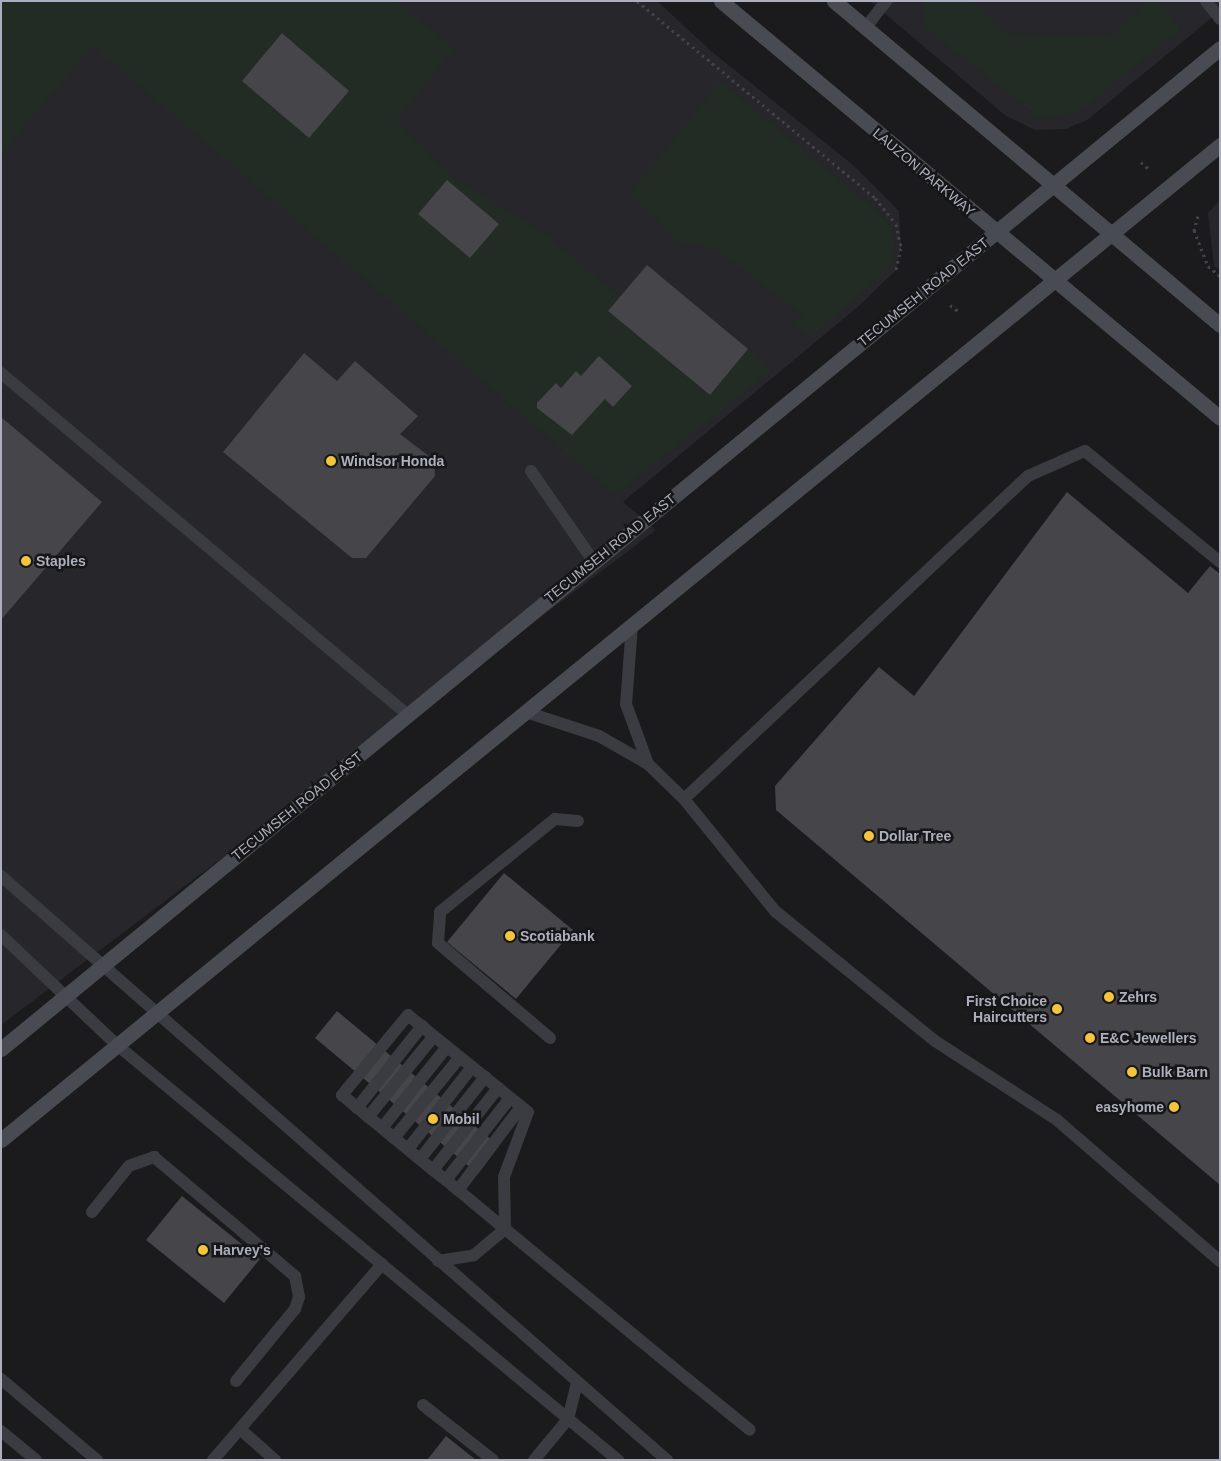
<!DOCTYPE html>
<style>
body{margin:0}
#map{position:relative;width:1221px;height:1461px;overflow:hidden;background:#1b1a1d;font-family:Helvetica,sans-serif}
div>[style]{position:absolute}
.built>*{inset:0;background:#27262a}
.green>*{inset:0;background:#222b24}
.building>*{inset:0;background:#45454a}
.path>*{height:3px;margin-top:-1.5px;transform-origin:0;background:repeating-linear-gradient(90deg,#414349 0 2.5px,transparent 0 6.5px)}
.lane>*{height:12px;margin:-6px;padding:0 6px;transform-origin:6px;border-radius:6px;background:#3b3c42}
.secondary>*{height:15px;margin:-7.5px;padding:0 7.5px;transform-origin:7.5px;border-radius:7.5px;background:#494b52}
.dots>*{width:14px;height:14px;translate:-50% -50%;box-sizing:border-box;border:2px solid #161518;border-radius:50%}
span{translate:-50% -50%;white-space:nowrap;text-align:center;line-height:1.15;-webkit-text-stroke:5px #161518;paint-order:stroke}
.street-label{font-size:14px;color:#adb0bc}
.poi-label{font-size:14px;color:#adb0bc;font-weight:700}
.left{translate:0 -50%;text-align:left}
.right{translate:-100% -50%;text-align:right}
.frame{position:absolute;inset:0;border:2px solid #adb0bc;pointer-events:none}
</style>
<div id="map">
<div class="built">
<div style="clip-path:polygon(1px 1px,657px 1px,711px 51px,853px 165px,899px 211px,901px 248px,896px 270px,860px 305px,623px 502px,656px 530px,1px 1025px)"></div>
<div style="clip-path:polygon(870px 1px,1220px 1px,1220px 11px,1087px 120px,1066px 129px,1035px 130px,1006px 116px)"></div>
<div style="clip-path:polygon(1220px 200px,1220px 270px,1214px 266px,1208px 213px)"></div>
</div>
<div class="green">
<div style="clip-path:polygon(1px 1px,396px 1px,455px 48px,397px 120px,452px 177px,542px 231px,620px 297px,608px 311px,709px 395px,748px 349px,771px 372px,615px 495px,93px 46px,1px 155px)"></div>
<div style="clip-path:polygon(922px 1px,972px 1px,1008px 33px,1111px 35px,1146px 2px,1162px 3px,1181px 29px,1081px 111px,1042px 120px,925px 28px)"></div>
<div style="clip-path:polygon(720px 81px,878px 212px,893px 231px,895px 251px,889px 269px,809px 339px,792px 323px,803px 315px,716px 250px,678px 242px,629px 194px)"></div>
</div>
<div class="building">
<div style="clip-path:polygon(282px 33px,349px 91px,309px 138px,242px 81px)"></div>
<div style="clip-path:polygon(447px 180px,499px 224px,470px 258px,418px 214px)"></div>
<div style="clip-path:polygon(647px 265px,748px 349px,710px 395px,608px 311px)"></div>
<div style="clip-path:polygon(304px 353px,337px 381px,355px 361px,418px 416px,400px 434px,434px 460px,435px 476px,366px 558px,352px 558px,223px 452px)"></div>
<div style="clip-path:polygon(599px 356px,632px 386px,613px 407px,605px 399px,572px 435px,537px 408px,537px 403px,556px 383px,561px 388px,576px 371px,581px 376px)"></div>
<div style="clip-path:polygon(1px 417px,102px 502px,1px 620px)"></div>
<div style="clip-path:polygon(1067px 492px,1188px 593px,1210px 566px,1220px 574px,1220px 1185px,776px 810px,775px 786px,879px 667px,914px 696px)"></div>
<div style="clip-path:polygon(504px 873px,573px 930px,516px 999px,447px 942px)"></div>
<div style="clip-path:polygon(337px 1011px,499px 1146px,478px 1174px,315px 1038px)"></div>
<div style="clip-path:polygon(182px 1196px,260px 1259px,224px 1303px,146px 1240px)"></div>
<div style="clip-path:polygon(446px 1436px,476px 1460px,427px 1460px)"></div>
</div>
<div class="path">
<div style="left:637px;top:1px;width:309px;rotate:39.6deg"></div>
<div style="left:875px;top:198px;width:33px;rotate:51deg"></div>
<div style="left:896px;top:224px;width:25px;rotate:78deg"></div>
<div style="left:901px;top:248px;width:23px;rotate:103deg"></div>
<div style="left:1141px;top:162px;width:12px;rotate:42deg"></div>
<div style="left:1198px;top:216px;width:15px;rotate:106deg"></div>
<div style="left:1194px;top:230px;width:39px;rotate:69deg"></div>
<div style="left:1208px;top:266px;width:16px;rotate:40deg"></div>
<div style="left:950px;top:305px;width:10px;rotate:37deg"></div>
</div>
<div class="lane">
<div style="left:1206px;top:1px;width:23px;rotate:52deg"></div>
<div style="left:866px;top:27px;width:33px;rotate:-52deg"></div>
<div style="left:1px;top:373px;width:532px;rotate:40.04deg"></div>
<div style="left:531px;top:471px;width:111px;rotate:55.3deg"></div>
<div style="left:632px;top:625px;width:79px;rotate:94.3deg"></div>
<div style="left:626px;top:704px;width:64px;rotate:69.9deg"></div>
<div style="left:526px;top:712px;width:77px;rotate:18.2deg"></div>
<div style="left:599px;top:736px;width:56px;rotate:29.7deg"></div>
<div style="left:648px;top:764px;width:50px;rotate:44.2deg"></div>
<div style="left:684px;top:799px;width:144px;rotate:50.9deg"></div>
<div style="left:775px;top:911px;width:206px;rotate:39.1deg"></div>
<div style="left:935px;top:1041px;width:145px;rotate:32.9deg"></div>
<div style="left:1057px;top:1120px;width:216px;rotate:40.9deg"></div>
<div style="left:684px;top:799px;width:472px;rotate:-43.2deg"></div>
<div style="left:1028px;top:476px;width:62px;rotate:-23.7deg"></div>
<div style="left:1085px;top:451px;width:175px;rotate:39.4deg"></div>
<div style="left:1px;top:876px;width:886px;rotate:41.25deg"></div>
<div style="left:1px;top:935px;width:160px;rotate:43.5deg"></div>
<div style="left:117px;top:1045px;width:651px;rotate:39.64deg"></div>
<div style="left:550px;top:1038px;width:147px;rotate:-139.7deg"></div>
<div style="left:438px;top:943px;width:31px;rotate:-86deg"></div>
<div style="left:440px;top:912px;width:148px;rotate:-39deg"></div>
<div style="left:555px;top:819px;width:23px;rotate:5deg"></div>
<div style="left:357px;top:1108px;width:105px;rotate:-51.6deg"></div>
<div style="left:368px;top:1117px;width:104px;rotate:-50.8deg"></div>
<div style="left:382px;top:1128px;width:104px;rotate:-51.3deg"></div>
<div style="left:394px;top:1138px;width:104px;rotate:-50.8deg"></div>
<div style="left:408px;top:1149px;width:104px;rotate:-52deg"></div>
<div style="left:420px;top:1159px;width:105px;rotate:-51.6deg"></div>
<div style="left:433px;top:1170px;width:105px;rotate:-51.6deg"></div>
<div style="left:446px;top:1180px;width:104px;rotate:-52deg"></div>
<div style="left:458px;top:1190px;width:104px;rotate:-52.8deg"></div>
<div style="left:92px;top:1212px;width:59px;rotate:-51.2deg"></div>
<div style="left:129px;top:1166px;width:27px;rotate:-20deg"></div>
<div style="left:154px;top:1157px;width:185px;rotate:40.2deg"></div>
<div style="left:295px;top:1276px;width:21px;rotate:79deg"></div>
<div style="left:299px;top:1297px;width:13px;rotate:108deg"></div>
<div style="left:295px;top:1309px;width:93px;rotate:129.3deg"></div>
<div style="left:438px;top:1261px;width:36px;rotate:-9deg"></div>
<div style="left:474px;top:1255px;width:40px;rotate:-40deg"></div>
<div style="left:505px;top:1229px;width:52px;rotate:-91.1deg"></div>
<div style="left:504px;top:1177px;width:69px;rotate:-69.7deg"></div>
<div style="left:528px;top:1112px;width:154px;rotate:-141.1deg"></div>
<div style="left:408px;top:1015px;width:104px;rotate:129.5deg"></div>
<div style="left:342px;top:1095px;width:118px;rotate:39.5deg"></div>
<div style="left:433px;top:1170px;width:16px;rotate:38deg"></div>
<div style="left:446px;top:1180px;width:16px;rotate:40deg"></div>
<div style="left:458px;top:1190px;width:61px;rotate:39.7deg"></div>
<div style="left:505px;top:1229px;width:154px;rotate:39.5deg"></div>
<div style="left:624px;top:1327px;width:80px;rotate:39.4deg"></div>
<div style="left:686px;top:1378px;width:82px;rotate:39.1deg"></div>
<div style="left:1px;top:1379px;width:126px;rotate:40.2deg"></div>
<div style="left:423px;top:1405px;width:89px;rotate:38.2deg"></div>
<div style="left:240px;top:1429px;width:47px;rotate:41.5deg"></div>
<div style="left:1px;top:1431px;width:45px;rotate:39.6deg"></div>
<div style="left:213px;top:1460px;width:259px;rotate:-49.2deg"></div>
<div style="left:534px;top:1460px;width:53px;rotate:-50.3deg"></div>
<div style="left:568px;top:1419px;width:38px;rotate:-76deg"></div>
</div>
<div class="secondary">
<div style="left:721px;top:1px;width:650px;rotate:39.88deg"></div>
<div style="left:834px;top:1px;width:504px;rotate:40.01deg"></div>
<div style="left:1px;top:1049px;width:1577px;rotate:-39.39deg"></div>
<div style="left:1px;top:1140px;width:1574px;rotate:-39.22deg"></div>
</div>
<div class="dots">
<div style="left:331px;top:461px;background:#f3c53c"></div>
<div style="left:26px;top:561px;background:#f3c53c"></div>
<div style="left:869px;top:836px;background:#f3c53c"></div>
<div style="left:510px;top:936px;background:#f3c53c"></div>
<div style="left:1109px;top:997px;background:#f3c53c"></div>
<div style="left:1057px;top:1009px;background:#f3c53c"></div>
<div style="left:1090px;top:1038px;background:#f3c53c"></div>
<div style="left:1132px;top:1072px;background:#f3c53c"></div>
<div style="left:1174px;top:1107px;background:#f3c53c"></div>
<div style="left:433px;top:1119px;background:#f3c53c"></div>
<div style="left:203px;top:1250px;background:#f3c53c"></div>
</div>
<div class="street-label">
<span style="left:924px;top:172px;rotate:40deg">LAUZON PARKWAY</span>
<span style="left:923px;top:292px;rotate:-39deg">TECUMSEH ROAD EAST</span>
<span style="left:610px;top:548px;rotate:-39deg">TECUMSEH ROAD EAST</span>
<span style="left:297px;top:806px;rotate:-39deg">TECUMSEH ROAD EAST</span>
</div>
<div class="poi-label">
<span class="left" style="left:341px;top:461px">Windsor Honda</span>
<span class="left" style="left:36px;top:561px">Staples</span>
<span class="left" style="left:879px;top:836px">Dollar Tree</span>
<span class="left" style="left:520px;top:936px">Scotiabank</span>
<span class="left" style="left:1119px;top:997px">Zehrs</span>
<span class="right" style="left:1047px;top:1009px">First Choice<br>Haircutters</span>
<span class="left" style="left:1100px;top:1038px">E&amp;C Jewellers</span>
<span class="left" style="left:1142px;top:1072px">Bulk Barn</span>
<span class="right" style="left:1164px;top:1107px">easyhome</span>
<span class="left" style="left:443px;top:1119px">Mobil</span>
<span class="left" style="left:213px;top:1250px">Harvey's</span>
</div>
<div class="frame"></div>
</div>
